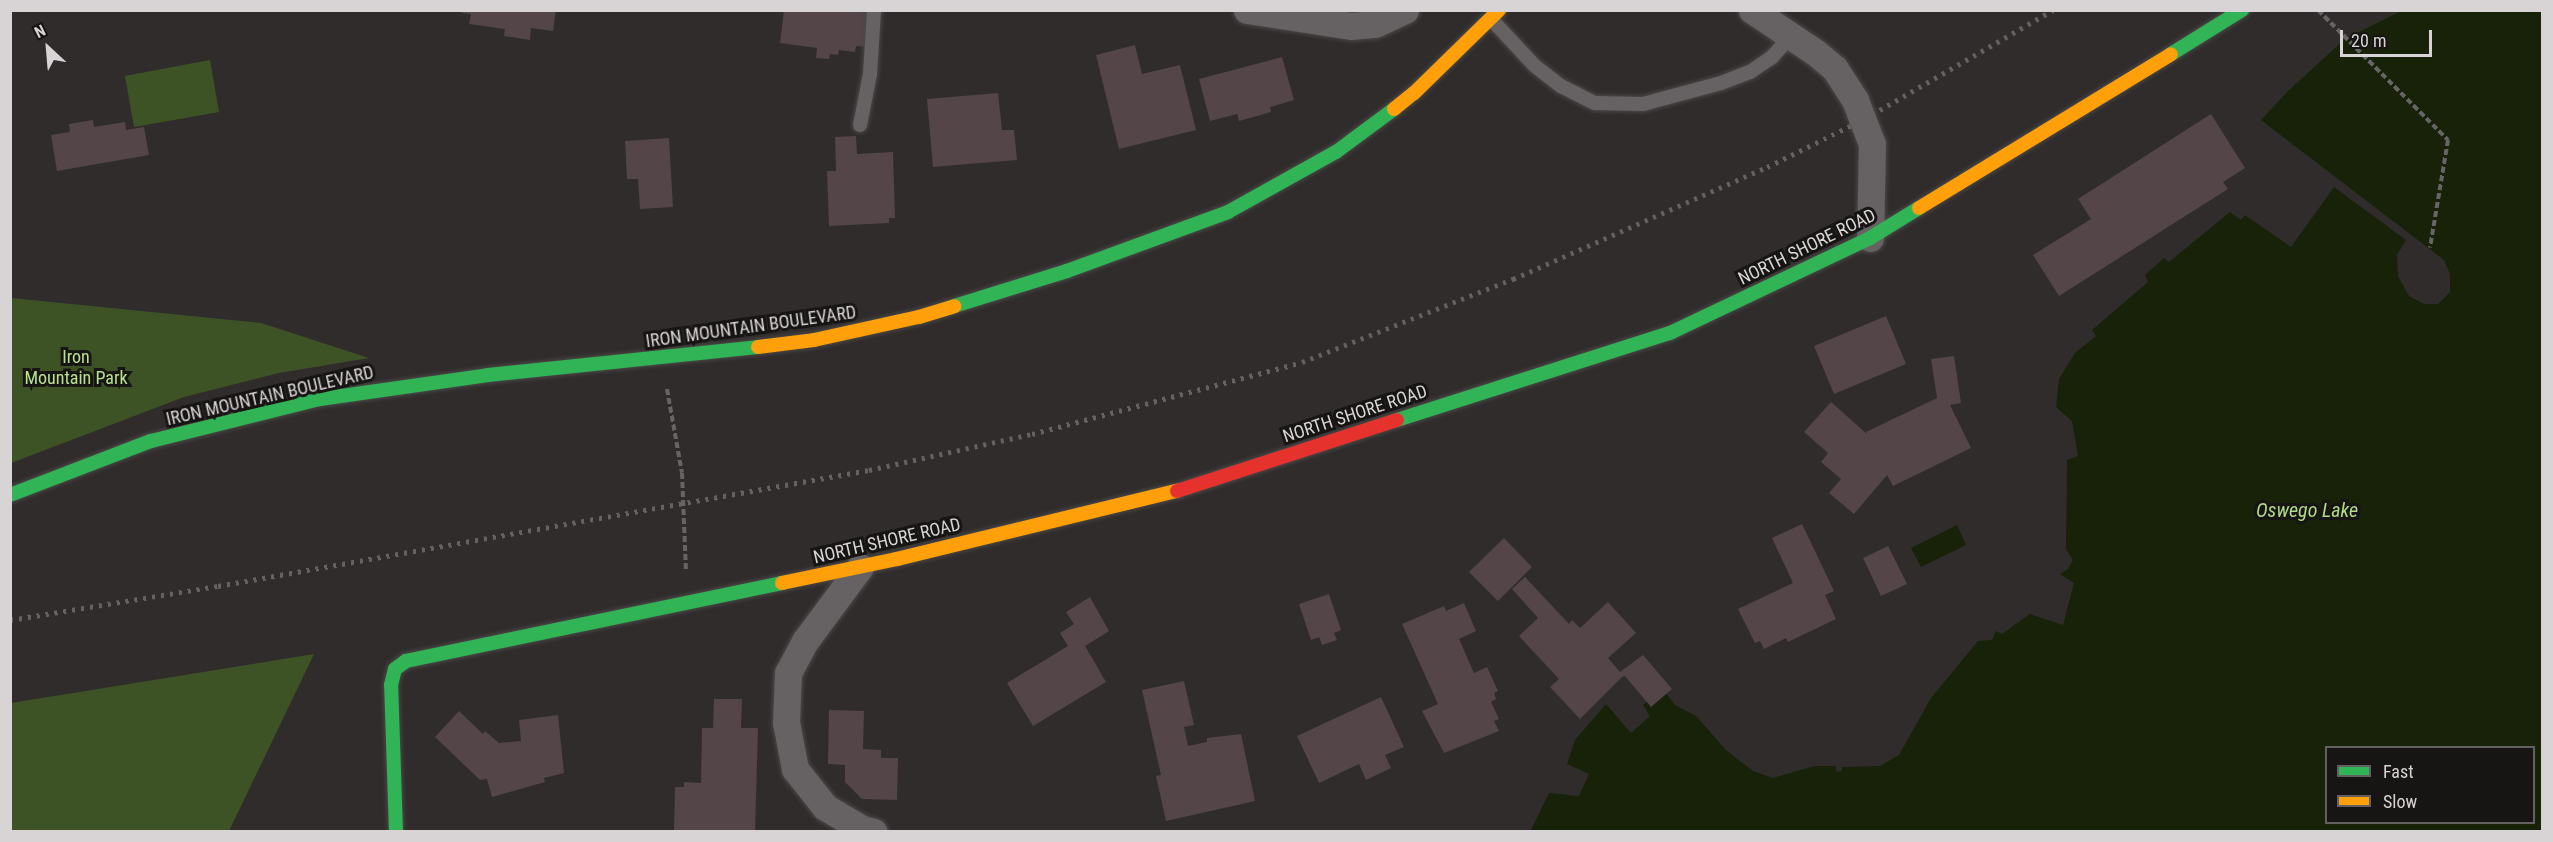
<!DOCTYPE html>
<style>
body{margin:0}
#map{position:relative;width:2553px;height:842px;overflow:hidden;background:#302c2c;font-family:"Roboto Condensed",sans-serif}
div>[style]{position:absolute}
.green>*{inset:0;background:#3e5325}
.water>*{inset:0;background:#172208}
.building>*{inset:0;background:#534548}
.path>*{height:4px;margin-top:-2px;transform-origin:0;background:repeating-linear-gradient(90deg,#676465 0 6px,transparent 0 9px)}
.roads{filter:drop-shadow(0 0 2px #4a4747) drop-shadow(0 0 2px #4a4747)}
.lane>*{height:14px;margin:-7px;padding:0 7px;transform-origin:7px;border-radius:7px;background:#666263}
.street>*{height:27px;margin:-13.5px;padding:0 13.5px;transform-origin:13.5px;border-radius:13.5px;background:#666263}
.fast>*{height:14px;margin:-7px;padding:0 7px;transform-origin:7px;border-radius:7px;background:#30b455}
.slow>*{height:14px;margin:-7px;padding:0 7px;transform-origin:7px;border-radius:7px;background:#ff9f0a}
.jam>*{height:14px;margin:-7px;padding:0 7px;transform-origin:7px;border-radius:7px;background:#e5322d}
.rail>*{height:4.5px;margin-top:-2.25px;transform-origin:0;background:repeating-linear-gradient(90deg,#656262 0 3px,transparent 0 9px)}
span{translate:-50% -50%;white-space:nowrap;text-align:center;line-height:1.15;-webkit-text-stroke:6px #171414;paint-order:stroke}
.street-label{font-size:18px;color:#d8d3d4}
.park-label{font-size:18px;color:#b8e28e}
.water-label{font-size:20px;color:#b1da86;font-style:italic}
.frame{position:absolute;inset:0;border:12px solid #d8d3d4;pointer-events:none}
.legend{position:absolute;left:2325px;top:746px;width:210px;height:78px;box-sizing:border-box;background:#171414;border:2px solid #646061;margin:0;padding:8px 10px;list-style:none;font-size:18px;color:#d8d3d4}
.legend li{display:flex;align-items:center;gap:12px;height:30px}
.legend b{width:30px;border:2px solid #646061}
.north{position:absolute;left:18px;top:18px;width:60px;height:60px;-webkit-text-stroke:4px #171414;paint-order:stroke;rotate:334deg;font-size:16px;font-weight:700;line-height:24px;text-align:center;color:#d8d3d4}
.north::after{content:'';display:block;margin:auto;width:21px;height:27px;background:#d8d3d4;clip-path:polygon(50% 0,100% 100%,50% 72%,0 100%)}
.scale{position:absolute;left:2340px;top:30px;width:92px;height:27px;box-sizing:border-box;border:3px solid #d8d3d4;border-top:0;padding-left:8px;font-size:18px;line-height:21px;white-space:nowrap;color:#d8d3d4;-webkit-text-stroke:4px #171414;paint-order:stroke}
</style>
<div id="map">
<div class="green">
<div style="clip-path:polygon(210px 60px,219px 112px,134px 127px,125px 76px)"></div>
<div style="clip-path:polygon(11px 298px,261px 323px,369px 358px,279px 373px,184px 397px,11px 463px)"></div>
<div style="clip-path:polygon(314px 654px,229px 831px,11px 831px,11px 703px)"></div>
</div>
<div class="water">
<div style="clip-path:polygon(evenodd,2401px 11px,2542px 11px,2542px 831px,1530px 832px,1549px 793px,1579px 796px,1589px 774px,1567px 764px,1575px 740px,1606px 704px,1631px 733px,1650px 716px,1643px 705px,1663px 689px,1675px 705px,1696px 716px,1727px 751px,1753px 771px,1773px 778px,1815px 766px,1836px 766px,1836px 772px,1842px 771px,1842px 767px,1880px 766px,1899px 755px,1931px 698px,1978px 641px,1992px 640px,1996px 631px,2002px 634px,2030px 614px,2063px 625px,2074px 583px,2060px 574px,2068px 569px,2073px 560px,2066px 549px,2067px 460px,2078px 456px,2072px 421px,2056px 407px,2059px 379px,2075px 353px,2096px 336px,2092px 330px,2148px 282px,2145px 275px,2164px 258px,2169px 262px,2230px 212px,2241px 220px,2245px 215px,2291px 247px,2334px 187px,2406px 240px,2397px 255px,2398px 276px,2409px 296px,2424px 304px,2438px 304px,2450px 292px,2450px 274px,2444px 260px,2261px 120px,2288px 91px,2345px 39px,2401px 11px,2326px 748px,2534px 748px,2534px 822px,2326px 822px,2326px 748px)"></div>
<div style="clip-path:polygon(1957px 525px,1966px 545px,1921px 567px,1911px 548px)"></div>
</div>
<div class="building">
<div style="clip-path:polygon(462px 10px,556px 10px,553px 31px,531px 28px,530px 40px,504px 36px,505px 29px,469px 24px,471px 14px,462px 13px)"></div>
<div style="clip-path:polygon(784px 10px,869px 10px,865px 47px,856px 46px,855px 52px,839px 50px,838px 55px,830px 54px,829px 59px,816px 58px,817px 48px,780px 43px)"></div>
<div style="clip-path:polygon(1135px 45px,1142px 74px,1180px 65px,1196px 130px,1119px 149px,1096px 55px)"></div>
<div style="clip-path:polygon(1282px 57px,1294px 100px,1270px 107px,1271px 112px,1239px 121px,1237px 114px,1210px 121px,1199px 79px)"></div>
<div style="clip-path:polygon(998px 93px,1002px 130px,1014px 130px,1017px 160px,933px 167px,927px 99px)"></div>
<div style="clip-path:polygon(2211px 114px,2245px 168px,2223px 182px,2228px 189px,2059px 296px,2033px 255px,2091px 219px,2078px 199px)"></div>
<div style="clip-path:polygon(93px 120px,94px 127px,125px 122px,126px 130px,144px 127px,149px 155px,57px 171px,51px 135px,70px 132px,69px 124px)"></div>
<div style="clip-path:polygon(856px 136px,857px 154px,893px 152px,895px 218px,889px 218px,889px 223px,829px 226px,827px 171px,836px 171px,835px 137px)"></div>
<div style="clip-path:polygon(669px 138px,673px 207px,640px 209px,638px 179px,627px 179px,625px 141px)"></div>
<div style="clip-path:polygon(1886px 316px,1906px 364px,1834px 394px,1814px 346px)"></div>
<div style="clip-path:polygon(1954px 356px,1961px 403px,1950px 405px,1971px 448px,1893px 486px,1887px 475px,1854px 514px,1829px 493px,1841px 479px,1821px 462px,1828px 453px,1804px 432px,1831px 402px,1867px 434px,1866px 432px,1937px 398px,1931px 359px)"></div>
<div style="clip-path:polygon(1802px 524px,1834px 591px,1825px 595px,1836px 619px,1788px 642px,1786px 638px,1764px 649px,1760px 641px,1755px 643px,1738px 609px,1793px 583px,1772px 538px)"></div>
<div style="clip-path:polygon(1504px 538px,1532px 567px,1498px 601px,1469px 572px)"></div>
<div style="clip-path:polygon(1888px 546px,1907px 584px,1881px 596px,1863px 558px)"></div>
<div style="clip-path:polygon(1525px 577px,1569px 624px,1572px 620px,1580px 628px,1608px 602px,1636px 633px,1608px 658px,1620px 672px,1643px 655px,1672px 689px,1651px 707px,1625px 676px,1622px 677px,1580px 719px,1550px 687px,1559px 679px,1519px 636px,1538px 618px,1512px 589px)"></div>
<div style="clip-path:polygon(1329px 594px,1341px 630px,1334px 633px,1337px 640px,1322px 645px,1319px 637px,1311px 640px,1299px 604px)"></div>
<div style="clip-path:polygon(1090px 597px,1109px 631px,1085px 646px,1106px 682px,1033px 726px,1007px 683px,1068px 646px,1060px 633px,1074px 624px,1066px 612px)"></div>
<div style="clip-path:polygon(1464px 603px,1476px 631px,1459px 639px,1474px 673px,1487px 667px,1498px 691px,1494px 693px,1496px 699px,1491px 702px,1499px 719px,1494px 721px,1499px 731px,1444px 753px,1422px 711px,1438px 704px,1402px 624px,1444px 606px,1446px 611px)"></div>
<div style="clip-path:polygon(1184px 681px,1194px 725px,1184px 727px,1188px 746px,1207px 742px,1207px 738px,1241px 734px,1255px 801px,1166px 821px,1156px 776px,1161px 775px,1142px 690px)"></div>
<div style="clip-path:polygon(1381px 697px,1404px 747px,1385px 755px,1391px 768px,1366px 780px,1359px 764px,1319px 783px,1297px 736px)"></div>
<div style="clip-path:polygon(714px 699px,742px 699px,741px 728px,758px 728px,755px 832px,674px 832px,675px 787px,684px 787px,684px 782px,701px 783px,702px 728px,713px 728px)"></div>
<div style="clip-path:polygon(829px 710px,864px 711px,863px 749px,881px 750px,881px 758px,898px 758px,897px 800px,862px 799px,845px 782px,845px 765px,828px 764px)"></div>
<div style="clip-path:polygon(459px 711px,483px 734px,485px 731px,499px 743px,521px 741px,519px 720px,558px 715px,564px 773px,544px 778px,545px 782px,492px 797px,487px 779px,480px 780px,435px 737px)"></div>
</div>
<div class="path">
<div style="left:2318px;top:10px;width:184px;rotate:45deg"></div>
<div style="left:2448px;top:140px;width:109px;rotate:99.5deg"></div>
<div style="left:667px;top:389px;width:85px;rotate:79.9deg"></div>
<div style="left:682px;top:473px;width:99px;rotate:87.7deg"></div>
</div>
<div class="roads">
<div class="lane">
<div style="left:1491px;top:19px;width:64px;rotate:46.9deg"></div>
<div style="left:1535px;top:66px;width:33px;rotate:38deg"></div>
<div style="left:1561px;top:86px;width:38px;rotate:27deg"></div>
<div style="left:1595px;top:103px;width:48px;rotate:1.2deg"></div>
<div style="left:1643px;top:104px;width:81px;rotate:-15.1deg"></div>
<div style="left:1721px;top:83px;width:31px;rotate:-21deg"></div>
<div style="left:1750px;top:72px;width:27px;rotate:-34deg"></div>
<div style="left:1772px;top:57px;width:28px;rotate:-48deg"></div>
<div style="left:860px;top:125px;width:52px;rotate:-78.9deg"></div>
<div style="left:870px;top:74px;width:64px;rotate:-86.4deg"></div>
</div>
<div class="street">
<div style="left:1247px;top:10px;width:105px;rotate:8.7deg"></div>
<div style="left:1351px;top:26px;width:24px;rotate:-5deg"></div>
<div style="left:1375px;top:24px;width:33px;rotate:-25deg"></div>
<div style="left:1752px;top:10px;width:76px;rotate:33.7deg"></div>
<div style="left:1815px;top:52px;width:26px;rotate:40deg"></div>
<div style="left:1835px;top:69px;width:37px;rotate:57deg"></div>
<div style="left:1855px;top:100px;width:47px;rotate:68.9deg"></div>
<div style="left:1872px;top:144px;width:94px;rotate:91.2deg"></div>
<div style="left:860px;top:567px;width:92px;rotate:126.6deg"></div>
<div style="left:805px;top:641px;width:36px;rotate:118deg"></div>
<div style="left:788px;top:673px;width:49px;rotate:92.3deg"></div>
<div style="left:786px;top:722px;width:48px;rotate:79.2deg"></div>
<div style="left:795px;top:769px;width:48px;rotate:51.7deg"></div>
<div style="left:825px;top:807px;width:43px;rotate:30.7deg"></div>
<div style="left:862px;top:829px;width:12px;rotate:14deg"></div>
</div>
<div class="fast">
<div style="left:2171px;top:54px;width:84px;rotate:-31.8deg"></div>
<div style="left:954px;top:306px;width:118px;rotate:-17.2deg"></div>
<div style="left:1067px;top:271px;width:171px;rotate:-20.1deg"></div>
<div style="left:1228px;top:212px;width:124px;rotate:-29.1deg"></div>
<div style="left:1336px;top:152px;width:72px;rotate:-36.6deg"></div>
<div style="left:1397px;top:420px;width:287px;rotate:-17.7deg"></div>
<div style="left:1670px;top:333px;width:221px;rotate:-25.4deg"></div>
<div style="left:1870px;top:238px;width:57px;rotate:-31.5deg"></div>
<div style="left:10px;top:495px;width:151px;rotate:-21deg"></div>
<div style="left:151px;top:441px;width:174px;rotate:-14deg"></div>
<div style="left:320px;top:399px;width:170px;rotate:-8.1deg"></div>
<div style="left:488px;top:375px;width:271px;rotate:-5.9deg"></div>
<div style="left:396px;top:832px;width:147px;rotate:-91.9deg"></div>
<div style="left:391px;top:685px;width:16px;rotate:-76deg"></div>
<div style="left:395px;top:669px;width:14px;rotate:-36deg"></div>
<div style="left:406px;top:661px;width:384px;rotate:-11.7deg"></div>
</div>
<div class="slow">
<div style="left:1394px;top:109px;width:26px;rotate:-39deg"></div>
<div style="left:1414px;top:93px;width:119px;rotate:-44.3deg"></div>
<div style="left:1919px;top:208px;width:295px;rotate:-31.4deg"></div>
<div style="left:758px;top:347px;width:56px;rotate:-7.1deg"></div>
<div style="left:814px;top:340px;width:107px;rotate:-12.4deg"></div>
<div style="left:919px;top:317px;width:37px;rotate:-17deg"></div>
<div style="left:782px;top:583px;width:117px;rotate:-11.8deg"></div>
<div style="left:897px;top:559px;width:288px;rotate:-13.7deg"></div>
</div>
<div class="jam">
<div style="left:1177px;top:491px;width:231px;rotate:-17.9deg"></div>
</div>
</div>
<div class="rail">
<div style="left:10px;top:620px;width:211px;rotate:-9.3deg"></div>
<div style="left:218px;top:586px;width:661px;rotate:-10.1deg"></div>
<div style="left:869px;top:470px;width:167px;rotate:-12.5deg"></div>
<div style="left:1032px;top:434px;width:279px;rotate:-14.9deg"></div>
<div style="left:1302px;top:362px;width:227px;rotate:-21.5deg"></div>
<div style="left:1513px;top:279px;width:278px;rotate:-23.8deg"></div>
<div style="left:1767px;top:167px;width:108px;rotate:-26.3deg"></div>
<div style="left:1864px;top:119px;width:218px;rotate:-30deg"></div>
</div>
<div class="street-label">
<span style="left:1807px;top:247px;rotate:-26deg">NORTH SHORE ROAD</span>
<span style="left:751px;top:327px;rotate:-8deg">IRON MOUNTAIN BOULEVARD</span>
<span style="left:270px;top:396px;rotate:-13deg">IRON MOUNTAIN BOULEVARD</span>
<span style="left:1355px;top:414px;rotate:-18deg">NORTH SHORE ROAD</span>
<span style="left:887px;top:541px;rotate:-13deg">NORTH SHORE ROAD</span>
</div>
<div class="park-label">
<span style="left:76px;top:368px">Iron<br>Mountain Park</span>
</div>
<div class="water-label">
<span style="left:2307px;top:510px">Oswego Lake</span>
</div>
<div class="frame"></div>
<ul class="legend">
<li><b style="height:8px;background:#30b455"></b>Fast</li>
<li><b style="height:8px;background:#ff9f0a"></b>Slow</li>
</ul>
<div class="north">N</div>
<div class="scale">20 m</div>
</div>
